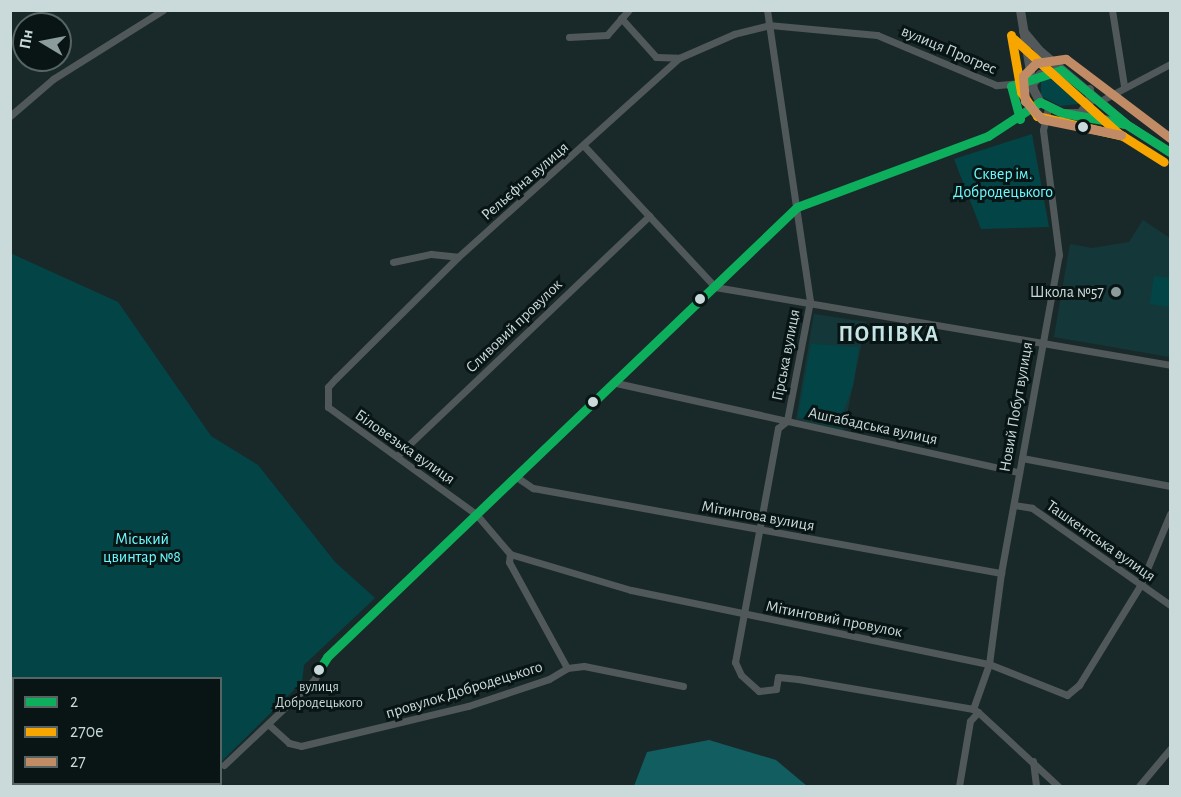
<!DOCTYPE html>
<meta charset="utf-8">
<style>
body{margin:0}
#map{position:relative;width:1181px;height:797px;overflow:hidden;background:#19292a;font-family:"Alegreya Sans",sans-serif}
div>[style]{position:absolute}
.built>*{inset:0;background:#14383a}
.green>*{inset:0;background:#034547}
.forest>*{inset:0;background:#115d60}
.minor>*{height:7px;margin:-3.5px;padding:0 3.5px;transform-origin:3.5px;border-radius:3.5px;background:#515859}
.secondary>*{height:9px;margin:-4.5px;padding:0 4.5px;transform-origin:4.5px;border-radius:4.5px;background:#53595a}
.bus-1>*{height:9px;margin:-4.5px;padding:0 4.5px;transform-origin:4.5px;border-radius:4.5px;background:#0daf5c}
.bus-2>*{height:9px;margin:-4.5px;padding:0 4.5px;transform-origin:4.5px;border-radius:4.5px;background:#f7a600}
.bus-3>*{height:9px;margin:-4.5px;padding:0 4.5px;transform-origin:4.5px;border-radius:4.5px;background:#c18c65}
.dots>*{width:16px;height:16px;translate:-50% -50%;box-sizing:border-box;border:3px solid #091515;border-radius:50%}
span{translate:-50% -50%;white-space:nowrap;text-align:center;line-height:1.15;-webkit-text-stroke:6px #091515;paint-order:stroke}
.bus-label{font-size:14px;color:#cadada}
.street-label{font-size:16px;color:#cadada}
.park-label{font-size:16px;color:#6bfaff}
.poi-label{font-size:16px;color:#cadada}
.right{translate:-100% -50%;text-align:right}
.district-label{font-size:22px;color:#c4e4e5;font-weight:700;letter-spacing:1.5px}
.frame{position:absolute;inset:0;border:12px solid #cadada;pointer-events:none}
.legend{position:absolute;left:12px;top:677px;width:210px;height:108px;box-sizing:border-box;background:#091515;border:2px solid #566464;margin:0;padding:8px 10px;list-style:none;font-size:18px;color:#cadada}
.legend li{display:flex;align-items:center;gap:12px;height:30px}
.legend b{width:30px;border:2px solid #566464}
.north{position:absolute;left:12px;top:12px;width:60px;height:60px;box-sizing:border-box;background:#091515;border:2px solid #566464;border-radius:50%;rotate:280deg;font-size:16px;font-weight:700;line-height:24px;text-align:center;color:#cadada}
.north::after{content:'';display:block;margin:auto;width:21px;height:27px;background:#8c9c9c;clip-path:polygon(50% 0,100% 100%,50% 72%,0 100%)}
</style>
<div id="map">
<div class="built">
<div style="clip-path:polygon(1143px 220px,1170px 238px,1170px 357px,1054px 337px,1070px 244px,1092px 248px,1129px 242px)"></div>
<div style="clip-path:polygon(814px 314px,866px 322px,843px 433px,796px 419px)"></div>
</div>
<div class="green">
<div style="clip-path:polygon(1056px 76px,1078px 92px,1078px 104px,1060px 106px,1041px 96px,1041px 80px)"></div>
<div style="clip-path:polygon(1032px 134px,1049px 227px,981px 229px,954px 159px)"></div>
<div style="clip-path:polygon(10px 253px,118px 302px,211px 436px,258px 465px,335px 562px,375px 598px,304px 665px,302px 682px,221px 762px,220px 678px,14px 678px,14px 784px,197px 784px,193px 786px,11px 786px)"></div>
<div style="clip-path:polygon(1154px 276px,1170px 278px,1170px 307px,1150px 304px)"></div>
<div style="clip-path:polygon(811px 344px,859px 347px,853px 386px,837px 427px,798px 417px)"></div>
</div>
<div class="forest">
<div style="clip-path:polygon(709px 740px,776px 760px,807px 786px,634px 786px,647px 752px)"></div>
</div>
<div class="minor">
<div style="left:767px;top:10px;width:294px;rotate:81.6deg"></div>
<div style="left:810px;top:301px;width:122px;rotate:100.9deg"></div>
<div style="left:787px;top:421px;width:11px;rotate:142deg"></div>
<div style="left:778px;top:428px;width:238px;rotate:100.4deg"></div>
<div style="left:735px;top:662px;width:14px;rotate:65deg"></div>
<div style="left:741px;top:675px;width:24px;rotate:42deg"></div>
<div style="left:759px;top:691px;width:17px;rotate:-7deg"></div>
<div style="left:776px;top:689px;width:12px;rotate:-81deg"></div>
<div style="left:778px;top:677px;width:20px;rotate:6deg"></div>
<div style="left:798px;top:679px;width:178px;rotate:9.7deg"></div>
<div style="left:1112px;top:10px;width:77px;rotate:81deg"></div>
<div style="left:621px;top:18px;width:52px;rotate:48.1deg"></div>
<div style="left:656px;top:57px;width:23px;rotate:2deg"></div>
<div style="left:569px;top:37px;width:38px;rotate:-3deg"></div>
<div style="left:607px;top:35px;width:33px;rotate:-49deg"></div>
<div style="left:1033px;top:82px;width:37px;rotate:175deg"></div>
<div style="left:996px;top:85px;width:129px;rotate:-157.2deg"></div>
<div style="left:877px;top:35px;width:107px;rotate:-174.7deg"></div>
<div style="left:770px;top:25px;width:37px;rotate:166deg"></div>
<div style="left:734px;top:34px;width:60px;rotate:156.4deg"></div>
<div style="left:679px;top:58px;width:297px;rotate:138deg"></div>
<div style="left:458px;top:257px;width:172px;rotate:135.2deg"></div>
<div style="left:336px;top:378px;width:12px;rotate:132deg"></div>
<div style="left:328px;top:387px;width:20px;rotate:90deg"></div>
<div style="left:328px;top:407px;width:183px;rotate:35.9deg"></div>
<div style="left:476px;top:514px;width:52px;rotate:49.6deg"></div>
<div style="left:510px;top:554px;width:126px;rotate:16.6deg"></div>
<div style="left:631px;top:590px;width:366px;rotate:11.7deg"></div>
<div style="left:989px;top:664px;width:84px;rotate:21.7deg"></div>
<div style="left:1067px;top:695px;width:16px;rotate:-40deg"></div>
<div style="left:1079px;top:685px;width:116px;rotate:-58.4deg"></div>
<div style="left:1140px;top:586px;width:78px;rotate:-67.4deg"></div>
<div style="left:1011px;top:86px;width:34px;rotate:75deg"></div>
<div style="left:1102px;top:100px;width:77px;rotate:-27.9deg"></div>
<div style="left:10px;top:116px;width:57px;rotate:-40.7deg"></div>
<div style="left:53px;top:79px;width:130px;rotate:-32.1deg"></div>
<div style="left:585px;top:147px;width:191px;rotate:47.1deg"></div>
<div style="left:715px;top:287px;width:462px;rotate:9.7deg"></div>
<div style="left:393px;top:262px;width:39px;rotate:-12deg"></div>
<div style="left:431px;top:254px;width:27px;rotate:6deg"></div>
<div style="left:616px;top:383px;width:413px;rotate:12.5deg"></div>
<div style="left:398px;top:455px;width:347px;rotate:-43.6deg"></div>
<div style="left:1022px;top:458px;width:151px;rotate:10.7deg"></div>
<div style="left:515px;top:476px;width:22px;rotate:34deg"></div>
<div style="left:533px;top:488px;width:476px;rotate:10.3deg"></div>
<div style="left:1014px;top:505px;width:18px;rotate:9deg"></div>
<div style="left:1032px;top:508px;width:169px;rotate:35.1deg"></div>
<div style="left:510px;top:554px;width:8px;rotate:97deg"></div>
<div style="left:509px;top:562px;width:121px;rotate:61.3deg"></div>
<div style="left:978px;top:712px;width:109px;rotate:42.8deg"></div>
<div style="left:268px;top:724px;width:28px;rotate:42deg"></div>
<div style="left:289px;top:743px;width:12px;rotate:14deg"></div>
<div style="left:301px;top:746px;width:172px;rotate:-13.5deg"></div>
<div style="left:468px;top:706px;width:85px;rotate:-18.4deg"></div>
<div style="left:549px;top:679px;width:21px;rotate:-31deg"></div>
<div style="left:567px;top:668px;width:17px;rotate:-7deg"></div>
<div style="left:584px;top:666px;width:101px;rotate:11.4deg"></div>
<div style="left:1033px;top:761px;width:25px;rotate:83deg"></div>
<div style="left:224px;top:765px;width:124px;rotate:-43.4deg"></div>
<div style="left:314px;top:680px;width:26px;rotate:-61deg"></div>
<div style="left:327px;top:657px;width:651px;rotate:-43.75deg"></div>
<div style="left:797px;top:207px;width:204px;rotate:-20.4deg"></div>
<div style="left:988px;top:136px;width:62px;rotate:-33.2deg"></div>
<div style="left:959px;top:786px;width:66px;rotate:-80.4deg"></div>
<div style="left:970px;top:721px;width:12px;rotate:-48deg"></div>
<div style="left:978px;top:712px;width:6px;rotate:-149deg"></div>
<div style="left:973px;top:709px;width:48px;rotate:-70.4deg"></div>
<div style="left:989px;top:664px;width:92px;rotate:-82.5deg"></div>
<div style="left:1001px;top:573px;width:323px;rotate:-79.7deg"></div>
<div style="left:1059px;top:255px;width:126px;rotate:-97.3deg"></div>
<div style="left:1043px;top:130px;width:23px;rotate:-77deg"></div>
<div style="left:1139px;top:786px;width:48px;rotate:-50deg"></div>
</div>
<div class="secondary">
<div style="left:1020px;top:10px;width:80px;rotate:80.7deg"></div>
<div style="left:1033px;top:89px;width:15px;rotate:62deg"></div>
<div style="left:1040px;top:102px;width:25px;rotate:26deg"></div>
<div style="left:1063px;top:113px;width:17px"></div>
<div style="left:1080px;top:113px;width:16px;rotate:-52deg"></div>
<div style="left:1090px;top:100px;width:11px;rotate:-95deg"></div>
<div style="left:1023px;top:31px;width:26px;rotate:50deg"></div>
<div style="left:1040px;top:51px;width:113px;rotate:40.3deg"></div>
<div style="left:1126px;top:124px;width:52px;rotate:32.5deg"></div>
<div style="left:1033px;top:82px;width:11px;rotate:-49deg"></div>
<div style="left:1040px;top:74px;width:21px;rotate:-11deg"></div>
<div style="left:1080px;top:113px;width:45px;rotate:14deg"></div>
</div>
<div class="bus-1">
<div style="left:1020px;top:119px;width:34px;rotate:-105deg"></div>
<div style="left:1011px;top:86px;width:52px;rotate:-17.7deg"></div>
<div style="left:1061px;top:70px;width:83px;rotate:39.6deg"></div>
<div style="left:319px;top:670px;width:15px;rotate:-58deg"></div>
<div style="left:327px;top:657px;width:651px;rotate:-43.75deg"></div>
<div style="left:797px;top:207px;width:204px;rotate:-20.4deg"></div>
<div style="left:988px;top:136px;width:62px;rotate:-33.2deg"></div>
<div style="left:1040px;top:102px;width:25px;rotate:26deg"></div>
<div style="left:1063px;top:113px;width:64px;rotate:9.9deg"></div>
<div style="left:1126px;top:124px;width:52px;rotate:32.5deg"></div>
</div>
<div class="bus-2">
<div style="left:1011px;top:35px;width:58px;rotate:80deg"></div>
<div style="left:1021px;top:92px;width:29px;rotate:56deg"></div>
<div style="left:1037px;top:116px;width:88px;rotate:13.1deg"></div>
<div style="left:1014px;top:39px;width:140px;rotate:42.1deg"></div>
<div style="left:1118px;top:133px;width:54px;rotate:32.2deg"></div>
</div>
<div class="bus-3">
<div style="left:1121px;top:135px;width:81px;rotate:-168.6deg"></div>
<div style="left:1042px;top:119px;width:25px;rotate:-133deg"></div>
<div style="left:1025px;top:101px;width:25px;rotate:-95deg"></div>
<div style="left:1023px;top:76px;width:18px;rotate:-45deg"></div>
<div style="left:1036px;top:63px;width:30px;rotate:-8deg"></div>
<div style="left:1066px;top:59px;width:131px;rotate:37.2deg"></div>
</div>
<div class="dots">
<div style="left:1083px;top:127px;background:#cadada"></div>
<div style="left:1116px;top:292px;background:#8c9c9c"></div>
<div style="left:700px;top:299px;background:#cadada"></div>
<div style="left:593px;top:402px;background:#cadada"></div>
<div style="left:319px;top:670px;background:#cadada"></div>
</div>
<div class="bus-label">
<span style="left:319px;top:695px">вулиця<br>Добродецького</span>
</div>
<div class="street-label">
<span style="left:949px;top:50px;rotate:23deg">вулиця Прогрес</span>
<span style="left:525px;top:181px;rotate:-41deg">Рельєфна вулиця</span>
<span style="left:514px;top:326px;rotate:-44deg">Сливовий провулок</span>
<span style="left:786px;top:355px;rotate:-79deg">Гірська вулиця</span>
<span style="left:1016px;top:407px;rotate:-80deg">Новий Побут вулиця</span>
<span style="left:873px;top:426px;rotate:12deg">Ашгабадська вулиця</span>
<span style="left:405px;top:447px;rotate:35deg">Біловезька вулиця</span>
<span style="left:758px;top:516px;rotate:10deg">Мітингова вулиця</span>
<span style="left:1101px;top:541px;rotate:35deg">Ташкентська вулиця</span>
<span style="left:834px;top:619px;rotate:11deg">Мітинговий провулок</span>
<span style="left:464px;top:690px;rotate:-17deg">провулок Добродецького</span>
</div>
<div class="park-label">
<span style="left:1003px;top:183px">Сквер ім.<br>Добродецького</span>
<span style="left:142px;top:548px">Міський<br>цвинтар №8</span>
</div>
<div class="poi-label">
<span class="right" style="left:1104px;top:292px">Школа №57</span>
</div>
<div class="district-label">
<span style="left:889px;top:335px">ПОПІВКА</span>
</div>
<div class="frame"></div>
<ul class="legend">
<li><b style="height:8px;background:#0daf5c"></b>2</li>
<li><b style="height:8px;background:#f7a600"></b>270е</li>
<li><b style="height:8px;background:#c18c65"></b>27</li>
</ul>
<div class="north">Пн</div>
</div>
